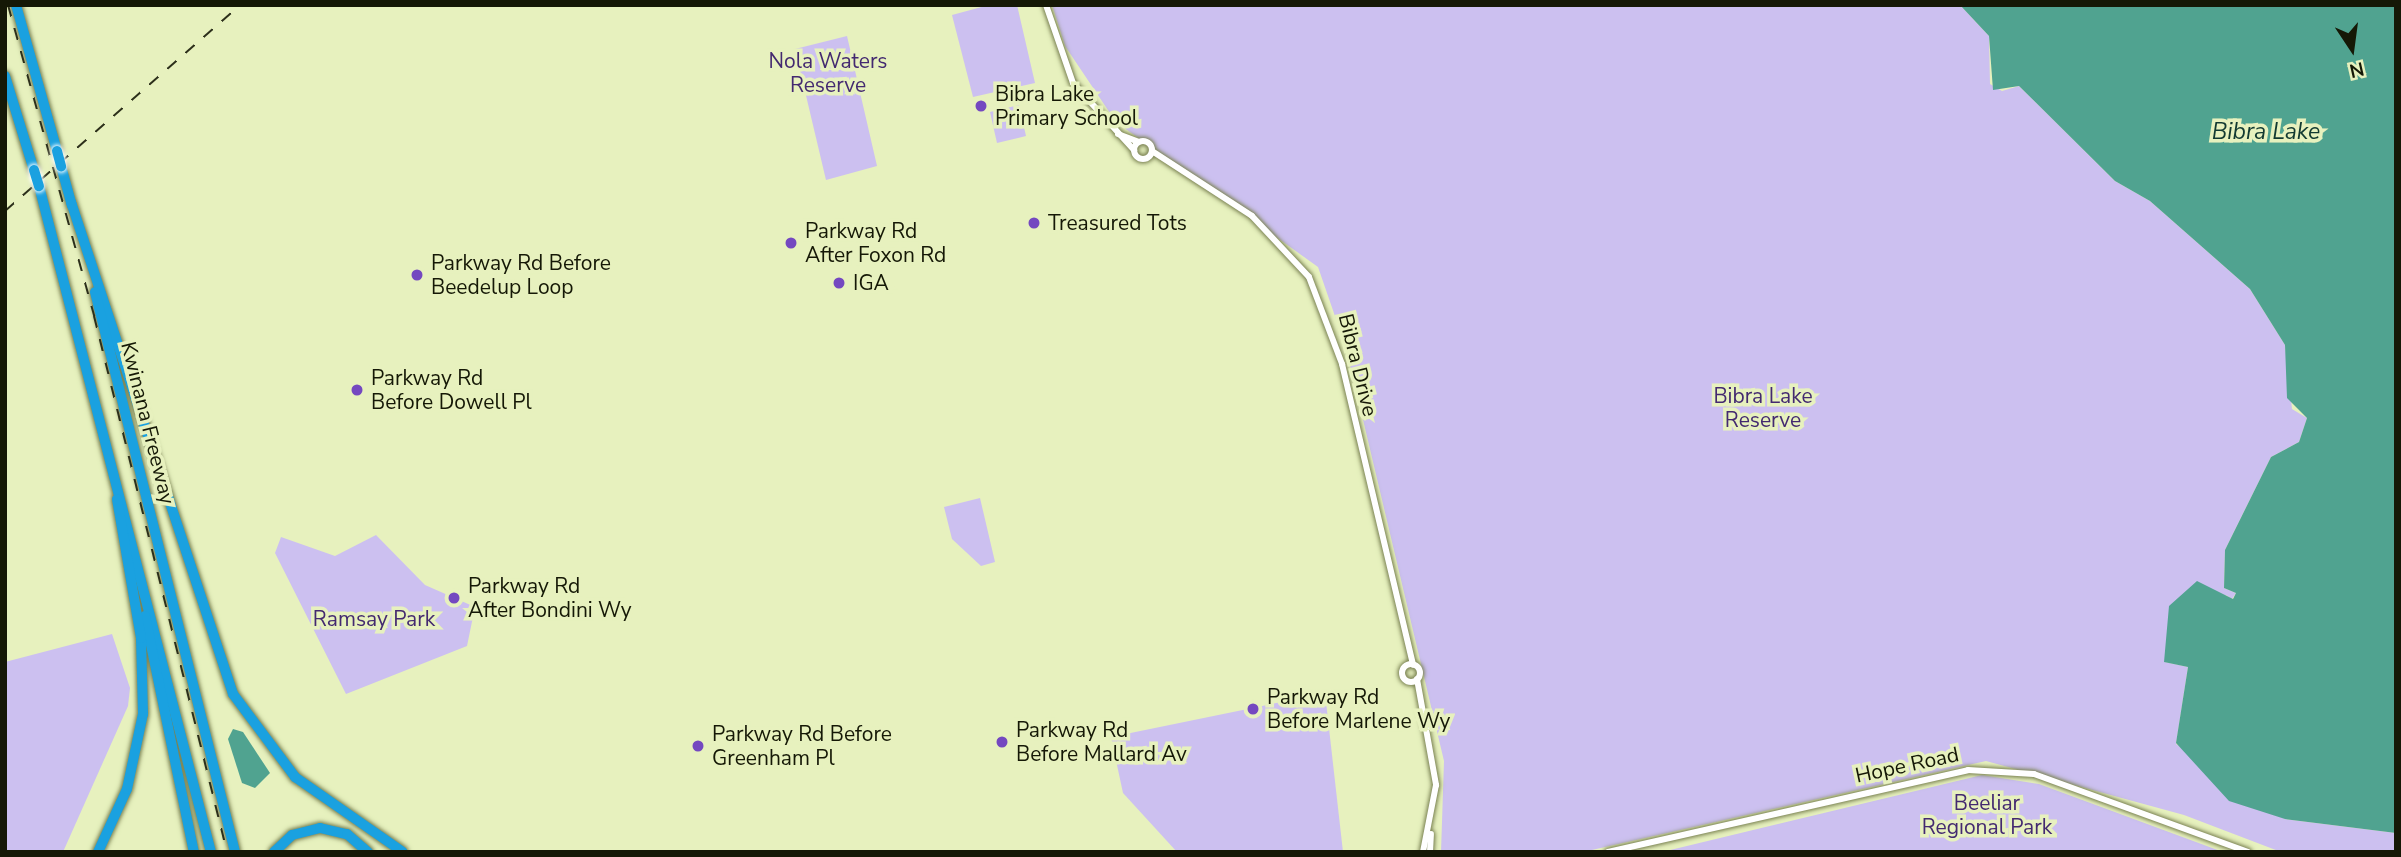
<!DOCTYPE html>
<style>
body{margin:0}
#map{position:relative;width:2401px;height:857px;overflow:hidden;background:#e7f1be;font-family:"Nunito Sans",sans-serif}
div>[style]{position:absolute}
.green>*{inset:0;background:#ccc0f0}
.water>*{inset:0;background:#50a390}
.roads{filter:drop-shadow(0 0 2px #7a8253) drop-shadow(0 0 2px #7a8253)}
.tertiary>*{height:6px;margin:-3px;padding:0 3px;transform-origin:3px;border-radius:3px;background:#fff}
.tertiary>.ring{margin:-3px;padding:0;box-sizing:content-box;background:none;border:6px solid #fff;border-radius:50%}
.motorway>*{height:10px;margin:-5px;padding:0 5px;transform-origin:5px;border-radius:5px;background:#1aa1e0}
.rail>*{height:2px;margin-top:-1px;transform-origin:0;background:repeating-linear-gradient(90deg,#2c2f1a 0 12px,transparent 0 24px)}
.bridges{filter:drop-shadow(0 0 2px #fff) drop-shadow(0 0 2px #fff)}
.motorway-bridge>*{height:10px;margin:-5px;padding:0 5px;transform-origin:5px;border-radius:5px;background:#1aa1e0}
.dots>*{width:19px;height:19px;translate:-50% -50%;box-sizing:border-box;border:4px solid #e7f1be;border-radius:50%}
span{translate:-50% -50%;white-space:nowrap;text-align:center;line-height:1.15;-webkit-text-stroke:7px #e7f1be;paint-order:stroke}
.park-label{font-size:21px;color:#432970}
.poi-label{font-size:21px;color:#151806}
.left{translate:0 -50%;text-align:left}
.street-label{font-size:21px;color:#151806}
.water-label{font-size:23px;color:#123a31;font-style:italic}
.frame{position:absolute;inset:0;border:7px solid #151806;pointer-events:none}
.north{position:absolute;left:2317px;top:14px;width:70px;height:70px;-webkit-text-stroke:5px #e7f1be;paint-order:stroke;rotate:167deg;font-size:19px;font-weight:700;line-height:28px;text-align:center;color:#151806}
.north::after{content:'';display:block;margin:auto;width:24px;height:32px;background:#151806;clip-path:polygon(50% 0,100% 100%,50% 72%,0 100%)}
</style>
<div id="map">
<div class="green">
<div style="clip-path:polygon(989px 5px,1017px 5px,1035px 83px,973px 97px,952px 15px)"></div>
<div style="clip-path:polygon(1052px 5px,1960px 5px,1989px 36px,1990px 84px,2002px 91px,2019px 86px,2115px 181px,2150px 201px,2250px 289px,2285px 345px,2292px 409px,2307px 418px,2299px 442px,2271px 457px,2225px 550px,2224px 588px,2236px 593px,2232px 599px,2226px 595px,2165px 662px,2188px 667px,2176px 744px,2285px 819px,2396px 833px,2396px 852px,2281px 852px,2184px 815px,1986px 761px,1583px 852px,1441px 852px,1444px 761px,1346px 348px,1318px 267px,1116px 122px,1065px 46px)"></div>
<div style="clip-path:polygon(847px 36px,877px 166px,826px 180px,795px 49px)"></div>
<div style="clip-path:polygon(1019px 105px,1026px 136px,997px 143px,990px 112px)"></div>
<div style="clip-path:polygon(980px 498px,995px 562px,981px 566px,952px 539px,944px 507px)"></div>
<div style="clip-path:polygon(376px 535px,425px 585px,475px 607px,467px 646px,346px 694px,275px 553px,281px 537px,335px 556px)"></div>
<div style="clip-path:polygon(112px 634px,130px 688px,128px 706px,63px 852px,5px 852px,5px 662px)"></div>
<div style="clip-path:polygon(1325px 693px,1343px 852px,1177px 852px,1123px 793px,1111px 737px)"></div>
<div style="clip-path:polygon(1982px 775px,2039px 784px,2223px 852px,1662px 852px)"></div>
</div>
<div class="water">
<div style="clip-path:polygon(1960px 5px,2396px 5px,2396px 833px,2285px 819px,2229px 801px,2176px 743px,2188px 667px,2164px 662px,2169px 606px,2197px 581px,2233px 599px,2236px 593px,2224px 588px,2225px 550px,2271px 457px,2299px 442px,2307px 418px,2287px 398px,2285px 345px,2250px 289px,2150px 201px,2115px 181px,2019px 86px,1993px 90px,1989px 36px)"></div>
<div style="clip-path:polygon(233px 729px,243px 732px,270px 773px,255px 788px,242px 783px,228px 739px)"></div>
</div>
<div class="roads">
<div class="tertiary">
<div style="left:1046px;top:5px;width:83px;rotate:70.9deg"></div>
<div style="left:1073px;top:83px;width:91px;rotate:47.7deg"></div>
<div style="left:1118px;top:134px;width:22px;rotate:21deg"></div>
<div class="ring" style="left:1134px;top:141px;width:12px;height:12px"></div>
<div style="left:1152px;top:151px;width:119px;rotate:33deg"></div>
<div style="left:1252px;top:216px;width:83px;rotate:46.9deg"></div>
<div style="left:1309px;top:277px;width:93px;rotate:69.2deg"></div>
<div style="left:1342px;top:364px;width:309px;rotate:76.7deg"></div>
<div class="ring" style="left:1402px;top:664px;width:12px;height:12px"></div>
<div style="left:1417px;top:679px;width:108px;rotate:79.8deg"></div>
<div style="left:1436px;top:785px;width:68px;rotate:101deg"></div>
<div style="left:1430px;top:852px;width:18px;rotate:-87deg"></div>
<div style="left:1608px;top:852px;width:369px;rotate:-12.8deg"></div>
<div style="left:1968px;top:770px;width:66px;rotate:3.5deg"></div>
<div style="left:2034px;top:774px;width:228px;rotate:20deg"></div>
</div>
<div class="motorway">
<div style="left:16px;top:5px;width:152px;rotate:74.3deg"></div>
<div style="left:5px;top:76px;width:98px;rotate:72.9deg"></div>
<div style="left:61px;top:166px;width:41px;rotate:74.6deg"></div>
<div style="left:39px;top:186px;width:688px;rotate:75.52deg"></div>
<div style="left:71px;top:202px;width:518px;rotate:71.77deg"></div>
<div style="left:233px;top:694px;width:104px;rotate:53.2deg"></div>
<div style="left:295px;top:777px;width:131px;rotate:34.8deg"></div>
<div style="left:95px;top:292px;width:577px;rotate:75.96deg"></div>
<div style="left:145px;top:616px;width:241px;rotate:78.3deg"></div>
<div style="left:98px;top:852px;width:69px;rotate:-65.3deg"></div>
<div style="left:127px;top:789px;width:77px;rotate:-78deg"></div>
<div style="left:143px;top:714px;width:76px;rotate:-91.5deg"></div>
<div style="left:141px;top:638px;width:141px;rotate:-99.8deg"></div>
<div style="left:274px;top:852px;width:25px;rotate:-43deg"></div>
<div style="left:292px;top:835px;width:29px;rotate:-14deg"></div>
<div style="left:320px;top:828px;width:28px;rotate:13deg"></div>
<div style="left:347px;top:834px;width:28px;rotate:41deg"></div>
</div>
</div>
<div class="rail">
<div style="left:8px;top:5px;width:323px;rotate:74.5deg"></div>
<div style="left:94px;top:316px;width:552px;rotate:76.06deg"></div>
<div style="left:5px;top:211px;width:313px;rotate:-41.2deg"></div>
</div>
<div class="bridges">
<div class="motorway-bridge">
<div style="left:57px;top:151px;width:16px;rotate:75deg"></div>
<div style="left:34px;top:170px;width:17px;rotate:73deg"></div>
</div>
</div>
<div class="dots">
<div style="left:981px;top:106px;background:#7448c0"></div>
<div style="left:1034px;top:223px;background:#7448c0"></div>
<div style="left:791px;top:243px;background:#7448c0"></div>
<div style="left:417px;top:275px;background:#7448c0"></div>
<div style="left:839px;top:283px;background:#7448c0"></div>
<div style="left:357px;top:390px;background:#7448c0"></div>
<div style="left:454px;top:598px;background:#7448c0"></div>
<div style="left:1253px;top:709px;background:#7448c0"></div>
<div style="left:1002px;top:742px;background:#7448c0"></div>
<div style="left:698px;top:746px;background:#7448c0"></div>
</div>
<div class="park-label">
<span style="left:828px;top:73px">Nola Waters<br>Reserve</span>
<span style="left:1763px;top:408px">Bibra Lake<br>Reserve</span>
<span style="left:374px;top:619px">Ramsay Park</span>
<span style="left:1987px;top:815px">Beeliar<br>Regional Park</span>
</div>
<div class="poi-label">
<span class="left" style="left:995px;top:106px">Bibra Lake<br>Primary School</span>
<span class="left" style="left:1048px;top:223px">Treasured Tots</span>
<span class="left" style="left:805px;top:243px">Parkway Rd<br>After Foxon Rd</span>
<span class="left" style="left:431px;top:275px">Parkway Rd Before<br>Beedelup Loop</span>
<span class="left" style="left:853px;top:283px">IGA</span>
<span class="left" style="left:371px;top:390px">Parkway Rd<br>Before Dowell Pl</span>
<span class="left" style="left:468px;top:598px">Parkway Rd<br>After Bondini Wy</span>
<span class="left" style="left:1267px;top:709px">Parkway Rd<br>Before Marlene Wy</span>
<span class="left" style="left:1016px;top:742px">Parkway Rd<br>Before Mallard Av</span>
<span class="left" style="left:712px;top:746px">Parkway Rd Before<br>Greenham Pl</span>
</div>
<div class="street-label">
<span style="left:1358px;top:365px;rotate:76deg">Bibra Drive</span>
<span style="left:148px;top:423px;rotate:76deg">Kwinana Freeway</span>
<span style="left:1907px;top:765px;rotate:-12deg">Hope Road</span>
</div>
<div class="water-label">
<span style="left:2266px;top:132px">Bibra Lake</span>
</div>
<div class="frame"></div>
<div class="north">N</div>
</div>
